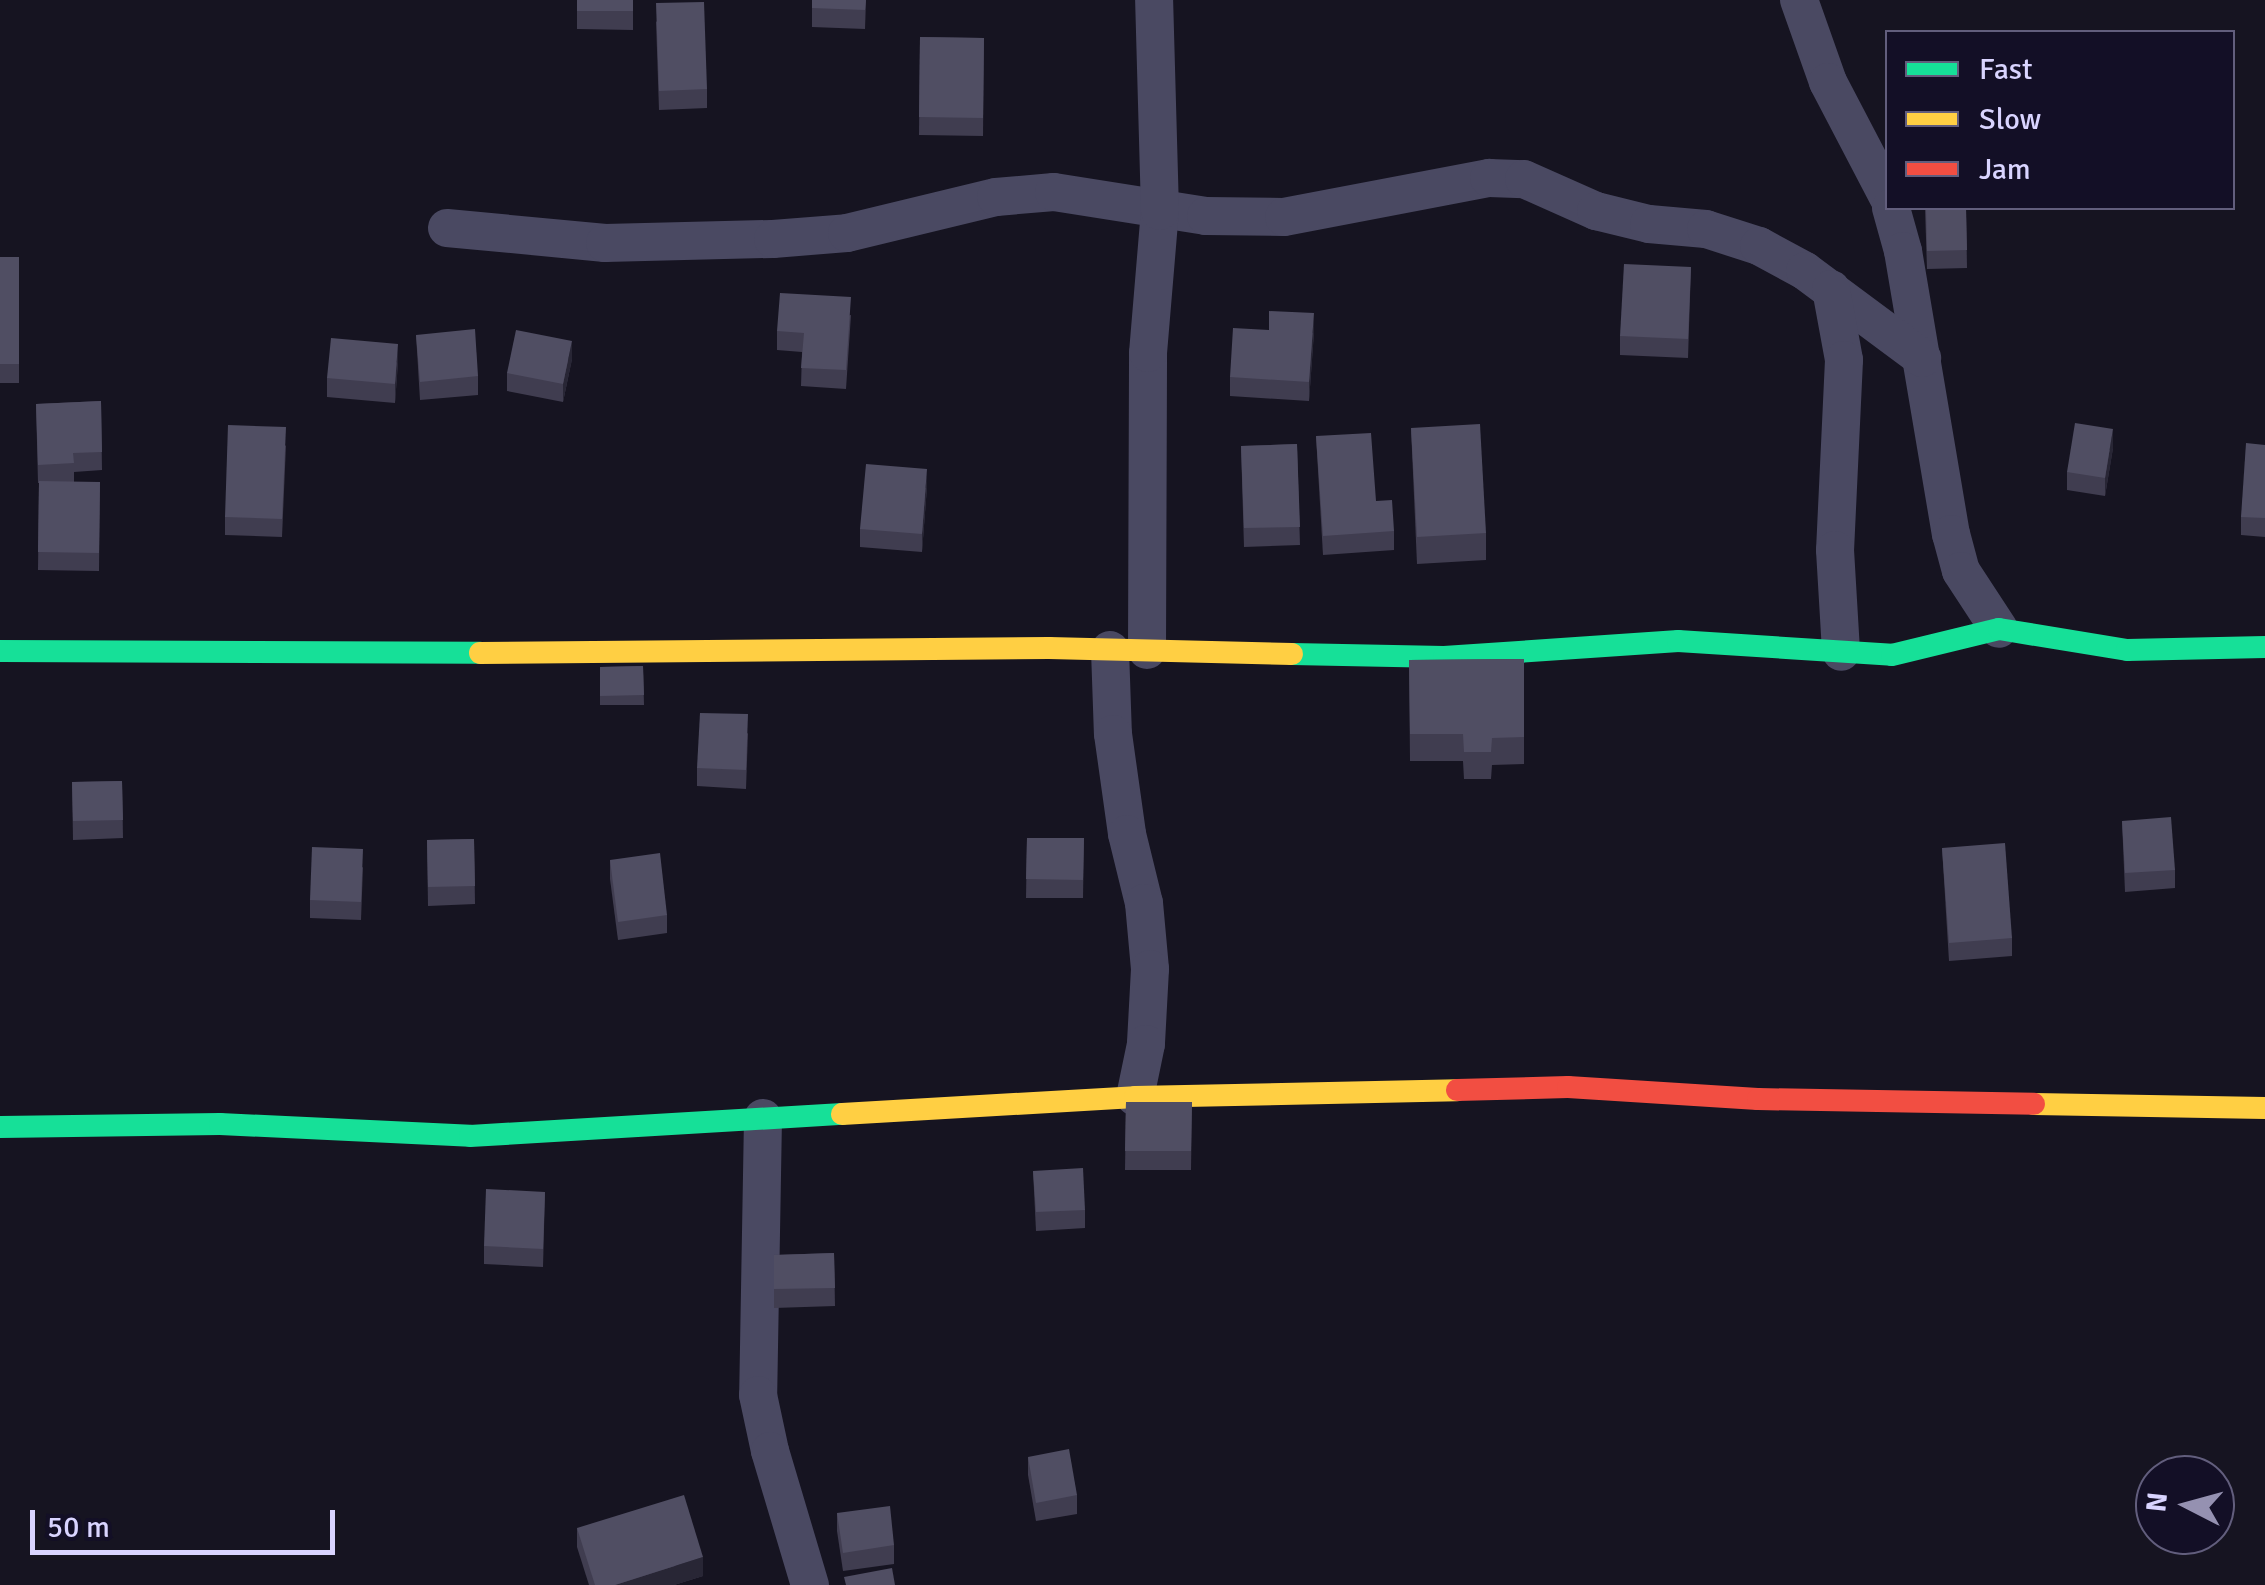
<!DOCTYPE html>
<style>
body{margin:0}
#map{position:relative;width:2265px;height:1585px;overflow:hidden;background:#161421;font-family:Signika,sans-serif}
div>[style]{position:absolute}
.street>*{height:38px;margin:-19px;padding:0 19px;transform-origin:19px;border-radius:19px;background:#4a4962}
.fast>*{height:22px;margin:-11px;padding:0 11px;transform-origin:11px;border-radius:11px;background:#16e098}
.slow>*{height:22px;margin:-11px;padding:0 11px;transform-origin:11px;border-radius:11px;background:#ffcf43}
.jam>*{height:22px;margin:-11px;padding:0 11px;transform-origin:11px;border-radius:11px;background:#f24e42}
.wall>*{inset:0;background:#403d50}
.shaded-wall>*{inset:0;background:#282635}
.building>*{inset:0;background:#504e63}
span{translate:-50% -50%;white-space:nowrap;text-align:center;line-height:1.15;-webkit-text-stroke:10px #130f26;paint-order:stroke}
.legend{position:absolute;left:1885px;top:30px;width:350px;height:180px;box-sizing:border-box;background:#130f26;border:2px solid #625e7d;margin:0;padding:12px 18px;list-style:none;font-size:30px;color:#d9d4ff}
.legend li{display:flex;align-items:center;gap:20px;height:50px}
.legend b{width:50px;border:2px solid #625e7d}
.north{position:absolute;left:2135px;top:1455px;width:100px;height:100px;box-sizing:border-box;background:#130f26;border:2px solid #625e7d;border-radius:50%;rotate:276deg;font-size:28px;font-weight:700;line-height:40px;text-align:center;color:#d9d4ff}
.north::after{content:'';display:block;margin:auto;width:35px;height:45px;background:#9591b1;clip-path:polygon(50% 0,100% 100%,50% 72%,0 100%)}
.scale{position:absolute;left:30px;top:1510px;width:305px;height:45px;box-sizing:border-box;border:5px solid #d9d4ff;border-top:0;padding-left:12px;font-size:30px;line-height:35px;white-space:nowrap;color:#d9d4ff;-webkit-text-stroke:8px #130f26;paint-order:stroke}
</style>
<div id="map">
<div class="street">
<div style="left:1799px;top:0;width:87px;rotate:70.5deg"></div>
<div style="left:1828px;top:82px;width:130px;rotate:62.4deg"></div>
<div style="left:1891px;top:208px;width:45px;rotate:74.4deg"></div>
<div style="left:1903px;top:251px;width:287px;rotate:80.4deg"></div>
<div style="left:1951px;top:534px;width:38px;rotate:75deg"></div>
<div style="left:1961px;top:571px;width:69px;rotate:56.8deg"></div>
<div style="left:447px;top:228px;width:159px;rotate:5.4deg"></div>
<div style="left:605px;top:243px;width:168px;rotate:-1.4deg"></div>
<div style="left:773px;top:239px;width:74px;rotate:-4.6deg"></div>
<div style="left:847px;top:233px;width:153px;rotate:-13.6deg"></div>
<div style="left:996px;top:197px;width:58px;rotate:-4.9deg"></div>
<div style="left:1054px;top:192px;width:154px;rotate:9deg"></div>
<div style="left:1206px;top:216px;width:78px;rotate:0.7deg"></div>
<div style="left:1284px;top:217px;width:209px;rotate:-10.8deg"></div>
<div style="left:1489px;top:178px;width:35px;rotate:2deg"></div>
<div style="left:1524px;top:179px;width:79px;rotate:24deg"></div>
<div style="left:1596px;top:211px;width:55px;rotate:13.8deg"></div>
<div style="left:1649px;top:224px;width:57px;rotate:5deg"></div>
<div style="left:1706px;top:229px;width:56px;rotate:17.8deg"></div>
<div style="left:1759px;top:246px;width:52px;rotate:28.5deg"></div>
<div style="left:1805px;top:271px;width:146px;rotate:36.6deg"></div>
<div style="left:1831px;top:289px;width:72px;rotate:79.6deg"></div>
<div style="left:1844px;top:360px;width:190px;rotate:92.7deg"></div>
<div style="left:1835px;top:550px;width:102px;rotate:86.6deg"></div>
<div style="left:1110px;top:650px;width:84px;rotate:88deg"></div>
<div style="left:1113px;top:734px;width:101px;rotate:82deg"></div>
<div style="left:1127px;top:834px;width:71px;rotate:76.2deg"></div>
<div style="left:1144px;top:903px;width:66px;rotate:84.8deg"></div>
<div style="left:1150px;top:969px;width:75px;rotate:93.1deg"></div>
<div style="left:1146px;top:1044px;width:54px;rotate:101.7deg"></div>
<div style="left:1147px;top:650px;width:297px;rotate:-89.8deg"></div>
<div style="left:1148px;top:353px;width:143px;rotate:-85.2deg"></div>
<div style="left:1160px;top:211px;width:211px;rotate:-91.6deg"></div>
<div style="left:763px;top:1118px;width:277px;rotate:91deg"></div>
<div style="left:758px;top:1395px;width:57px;rotate:77.9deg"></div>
<div style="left:770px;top:1451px;width:140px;rotate:73.4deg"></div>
</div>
<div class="fast">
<div style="left:0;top:651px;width:480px;rotate:0.2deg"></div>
<div style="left:1292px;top:654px;width:152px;rotate:1.1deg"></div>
<div style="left:1444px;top:657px;width:235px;rotate:-3.9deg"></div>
<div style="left:1678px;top:641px;width:214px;rotate:3.7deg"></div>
<div style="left:1892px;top:655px;width:110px;rotate:-13.7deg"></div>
<div style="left:1999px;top:629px;width:130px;rotate:9.3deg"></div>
<div style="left:2127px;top:650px;width:138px;rotate:-1.2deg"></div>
<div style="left:0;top:1127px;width:220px;rotate:-0.8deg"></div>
<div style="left:220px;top:1124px;width:250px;rotate:2.7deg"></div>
<div style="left:470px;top:1136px;width:373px;rotate:-3.4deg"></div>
</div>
<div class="slow">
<div style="left:480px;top:653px;width:569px;rotate:-0.5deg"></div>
<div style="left:1049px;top:648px;width:243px;rotate:1.4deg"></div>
<div style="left:2034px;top:1104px;width:231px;rotate:1deg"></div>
<div style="left:842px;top:1114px;width:293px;rotate:-3.3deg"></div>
<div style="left:1135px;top:1097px;width:322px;rotate:-1.2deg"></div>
</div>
<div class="jam">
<div style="left:1457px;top:1090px;width:111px;rotate:-1.5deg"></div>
<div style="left:1568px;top:1087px;width:190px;rotate:3.6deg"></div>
<div style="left:1758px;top:1099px;width:276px;rotate:1deg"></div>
</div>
<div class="wall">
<div style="clip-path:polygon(577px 0,633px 0,633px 30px,577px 29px)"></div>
<div style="clip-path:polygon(812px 0,866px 0,865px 29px,812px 27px)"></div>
<div style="clip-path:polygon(656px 21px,707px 89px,707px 108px,659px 110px)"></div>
<div style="clip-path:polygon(920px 37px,984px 38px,983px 136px,919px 135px)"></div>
<div style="clip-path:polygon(1925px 208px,1966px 208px,1967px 268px,1927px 269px)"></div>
<div style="clip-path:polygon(0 257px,19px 257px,19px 383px,0 383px)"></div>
<div style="clip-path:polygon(1691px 267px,1688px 358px,1620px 355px,1620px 336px)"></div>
<div style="clip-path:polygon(851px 315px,846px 389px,801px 386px,802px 352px,777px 350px,777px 331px)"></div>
<div style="clip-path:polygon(1314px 332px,1309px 401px,1230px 396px,1230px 377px)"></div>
<div style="clip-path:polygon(416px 335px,478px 376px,478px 395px,420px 400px)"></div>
<div style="clip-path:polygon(572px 359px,563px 402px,507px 391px,507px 373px)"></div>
<div style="clip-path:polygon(398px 362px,395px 403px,327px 397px,327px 378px)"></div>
<div style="clip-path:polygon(101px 401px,102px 470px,74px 472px,74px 482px,100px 482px,99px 571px,38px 570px,39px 483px,38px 483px,36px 404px)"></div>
<div style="clip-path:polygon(1411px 428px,1486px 533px,1486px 560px,1417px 564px)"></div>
<div style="clip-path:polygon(1316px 436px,1376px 501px,1394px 531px,1394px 550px,1323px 555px)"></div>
<div style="clip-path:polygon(1297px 444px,1300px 545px,1244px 547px,1241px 446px)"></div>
<div style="clip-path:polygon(286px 445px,282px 537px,225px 535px,225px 517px)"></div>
<div style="clip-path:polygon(2265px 445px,2265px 537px,2241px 535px,2241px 517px)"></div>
<div style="clip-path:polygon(2113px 448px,2105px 496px,2067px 490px,2067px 472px)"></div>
<div style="clip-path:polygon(927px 487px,922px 552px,860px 547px,860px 529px)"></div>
<div style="clip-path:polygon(1524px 659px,1524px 764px,1492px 765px,1491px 779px,1464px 779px,1463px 761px,1410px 761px,1409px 660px)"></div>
<div style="clip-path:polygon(643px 666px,644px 705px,600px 705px,600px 667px)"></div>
<div style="clip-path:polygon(748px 733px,746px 789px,697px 786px,697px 768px)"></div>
<div style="clip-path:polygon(122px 781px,123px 838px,73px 840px,72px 782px)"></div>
<div style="clip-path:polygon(2122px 821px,2175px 870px,2175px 888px,2125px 892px)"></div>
<div style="clip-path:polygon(1027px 838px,1084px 838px,1083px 898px,1026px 898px)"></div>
<div style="clip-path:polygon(474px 839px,475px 904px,428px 906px,427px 840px)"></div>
<div style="clip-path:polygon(1942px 848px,2012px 938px,2012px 956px,1949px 961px)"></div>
<div style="clip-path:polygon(610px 860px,667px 915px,667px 933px,618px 940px,610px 879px)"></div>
<div style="clip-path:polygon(363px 867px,361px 920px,310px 918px,310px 900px)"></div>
<div style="clip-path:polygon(1126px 1102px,1192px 1102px,1191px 1170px,1125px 1170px)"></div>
<div style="clip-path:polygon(1033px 1171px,1085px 1210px,1085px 1228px,1036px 1231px)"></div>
<div style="clip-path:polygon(545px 1192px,543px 1267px,484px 1264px,484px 1246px)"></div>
<div style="clip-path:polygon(834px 1253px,835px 1306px,774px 1308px,774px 1255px)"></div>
<div style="clip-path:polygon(1028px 1457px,1077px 1495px,1077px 1514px,1036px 1521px,1028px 1475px)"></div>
<div style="clip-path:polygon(837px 1513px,894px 1545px,894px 1564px,843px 1571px,837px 1531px)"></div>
<div style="clip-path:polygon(577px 1528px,703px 1576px,674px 1585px,589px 1585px,577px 1547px)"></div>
</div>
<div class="shaded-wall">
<div style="clip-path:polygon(1314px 313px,1314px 332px,1309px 401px,1309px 382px)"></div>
<div style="clip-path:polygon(572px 341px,572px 359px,563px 402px,563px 384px)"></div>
<div style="clip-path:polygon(398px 344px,398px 362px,395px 403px,395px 384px)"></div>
<div style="clip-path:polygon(2113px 429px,2113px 448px,2105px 496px,2105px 478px)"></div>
<div style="clip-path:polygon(927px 469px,927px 487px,922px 552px,922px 534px)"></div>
<div style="clip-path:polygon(703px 1557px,703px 1576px,674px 1585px,615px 1585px)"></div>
</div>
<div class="building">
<div style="clip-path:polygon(577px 0,633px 0,633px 11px,577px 11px)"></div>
<div style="clip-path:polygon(812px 0,866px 0,865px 10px,812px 8px)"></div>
<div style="clip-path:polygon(704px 2px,707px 89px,659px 91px,656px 3px)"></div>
<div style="clip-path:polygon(920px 37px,984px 38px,983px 118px,919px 117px)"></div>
<div style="clip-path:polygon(1926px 208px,1966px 208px,1967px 250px,1927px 251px)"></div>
<div style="clip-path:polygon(0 257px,19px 257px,19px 364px,0 364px)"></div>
<div style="clip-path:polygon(1624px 264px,1691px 267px,1688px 339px,1620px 336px)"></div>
<div style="clip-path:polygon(780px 293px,851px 297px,846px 370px,801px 368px,804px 333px,777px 331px)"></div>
<div style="clip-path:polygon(1269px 311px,1314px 313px,1309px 382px,1230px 377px,1233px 328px,1269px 330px)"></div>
<div style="clip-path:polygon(475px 329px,478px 376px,420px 382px,416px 335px)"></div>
<div style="clip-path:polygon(516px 330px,572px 341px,563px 384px,507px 373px)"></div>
<div style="clip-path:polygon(331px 338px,398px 344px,395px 384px,327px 378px)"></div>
<div style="clip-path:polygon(101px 401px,102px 452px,73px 453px,74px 463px,38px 465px,36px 404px)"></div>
<div style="clip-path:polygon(2075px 423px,2113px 429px,2105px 478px,2067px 472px)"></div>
<div style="clip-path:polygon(1480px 424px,1486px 533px,1417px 537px,1411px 428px)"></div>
<div style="clip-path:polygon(228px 425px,286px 427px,282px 519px,225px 517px)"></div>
<div style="clip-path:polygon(1371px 433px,1376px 501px,1392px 500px,1394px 531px,1323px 536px,1316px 436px)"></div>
<div style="clip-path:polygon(2246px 443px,2265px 445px,2265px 518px,2241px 517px)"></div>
<div style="clip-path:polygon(1297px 444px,1300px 527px,1244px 528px,1241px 446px)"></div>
<div style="clip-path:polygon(866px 464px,927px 469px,922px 534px,860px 529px)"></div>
<div style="clip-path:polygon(39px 481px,100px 482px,99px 553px,38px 552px)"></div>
<div style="clip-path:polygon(1524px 659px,1524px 737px,1492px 738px,1491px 752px,1464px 752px,1463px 734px,1410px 734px,1409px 660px)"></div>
<div style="clip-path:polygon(643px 666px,644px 695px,600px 696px,600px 667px)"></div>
<div style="clip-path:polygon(700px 713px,748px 714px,746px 770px,697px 768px)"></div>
<div style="clip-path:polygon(122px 781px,123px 820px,73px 821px,72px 782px)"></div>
<div style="clip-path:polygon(2171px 817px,2175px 870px,2125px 873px,2122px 821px)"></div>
<div style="clip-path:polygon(1027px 838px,1084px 838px,1083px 880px,1026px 879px)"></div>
<div style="clip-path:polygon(474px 839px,475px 886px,428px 887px,427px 840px)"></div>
<div style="clip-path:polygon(2005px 843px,2012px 938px,1949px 943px,1942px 848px)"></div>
<div style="clip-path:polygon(312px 847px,363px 849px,361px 902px,310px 900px)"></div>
<div style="clip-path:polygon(660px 853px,667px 915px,618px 922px,610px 860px)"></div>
<div style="clip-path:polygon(1126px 1102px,1192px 1102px,1191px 1151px,1125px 1151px)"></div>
<div style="clip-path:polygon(1083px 1168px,1085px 1210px,1036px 1212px,1033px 1171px)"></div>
<div style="clip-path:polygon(486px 1189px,545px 1192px,543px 1249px,484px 1246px)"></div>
<div style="clip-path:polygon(834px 1253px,835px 1288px,774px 1289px,774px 1255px)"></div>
<div style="clip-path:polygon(1069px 1449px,1077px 1495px,1036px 1503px,1028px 1457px)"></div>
<div style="clip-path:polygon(684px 1495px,703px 1557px,615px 1585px,595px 1585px,577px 1528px)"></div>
<div style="clip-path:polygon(890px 1506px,894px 1545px,843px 1553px,837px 1513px)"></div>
<div style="clip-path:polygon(892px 1568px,895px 1585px,846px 1585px,844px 1577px)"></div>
</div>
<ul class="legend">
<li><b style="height:12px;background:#16e098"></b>Fast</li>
<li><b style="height:12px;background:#ffcf43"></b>Slow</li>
<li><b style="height:12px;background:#f24e42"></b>Jam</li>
</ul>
<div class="north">N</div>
<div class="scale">50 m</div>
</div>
